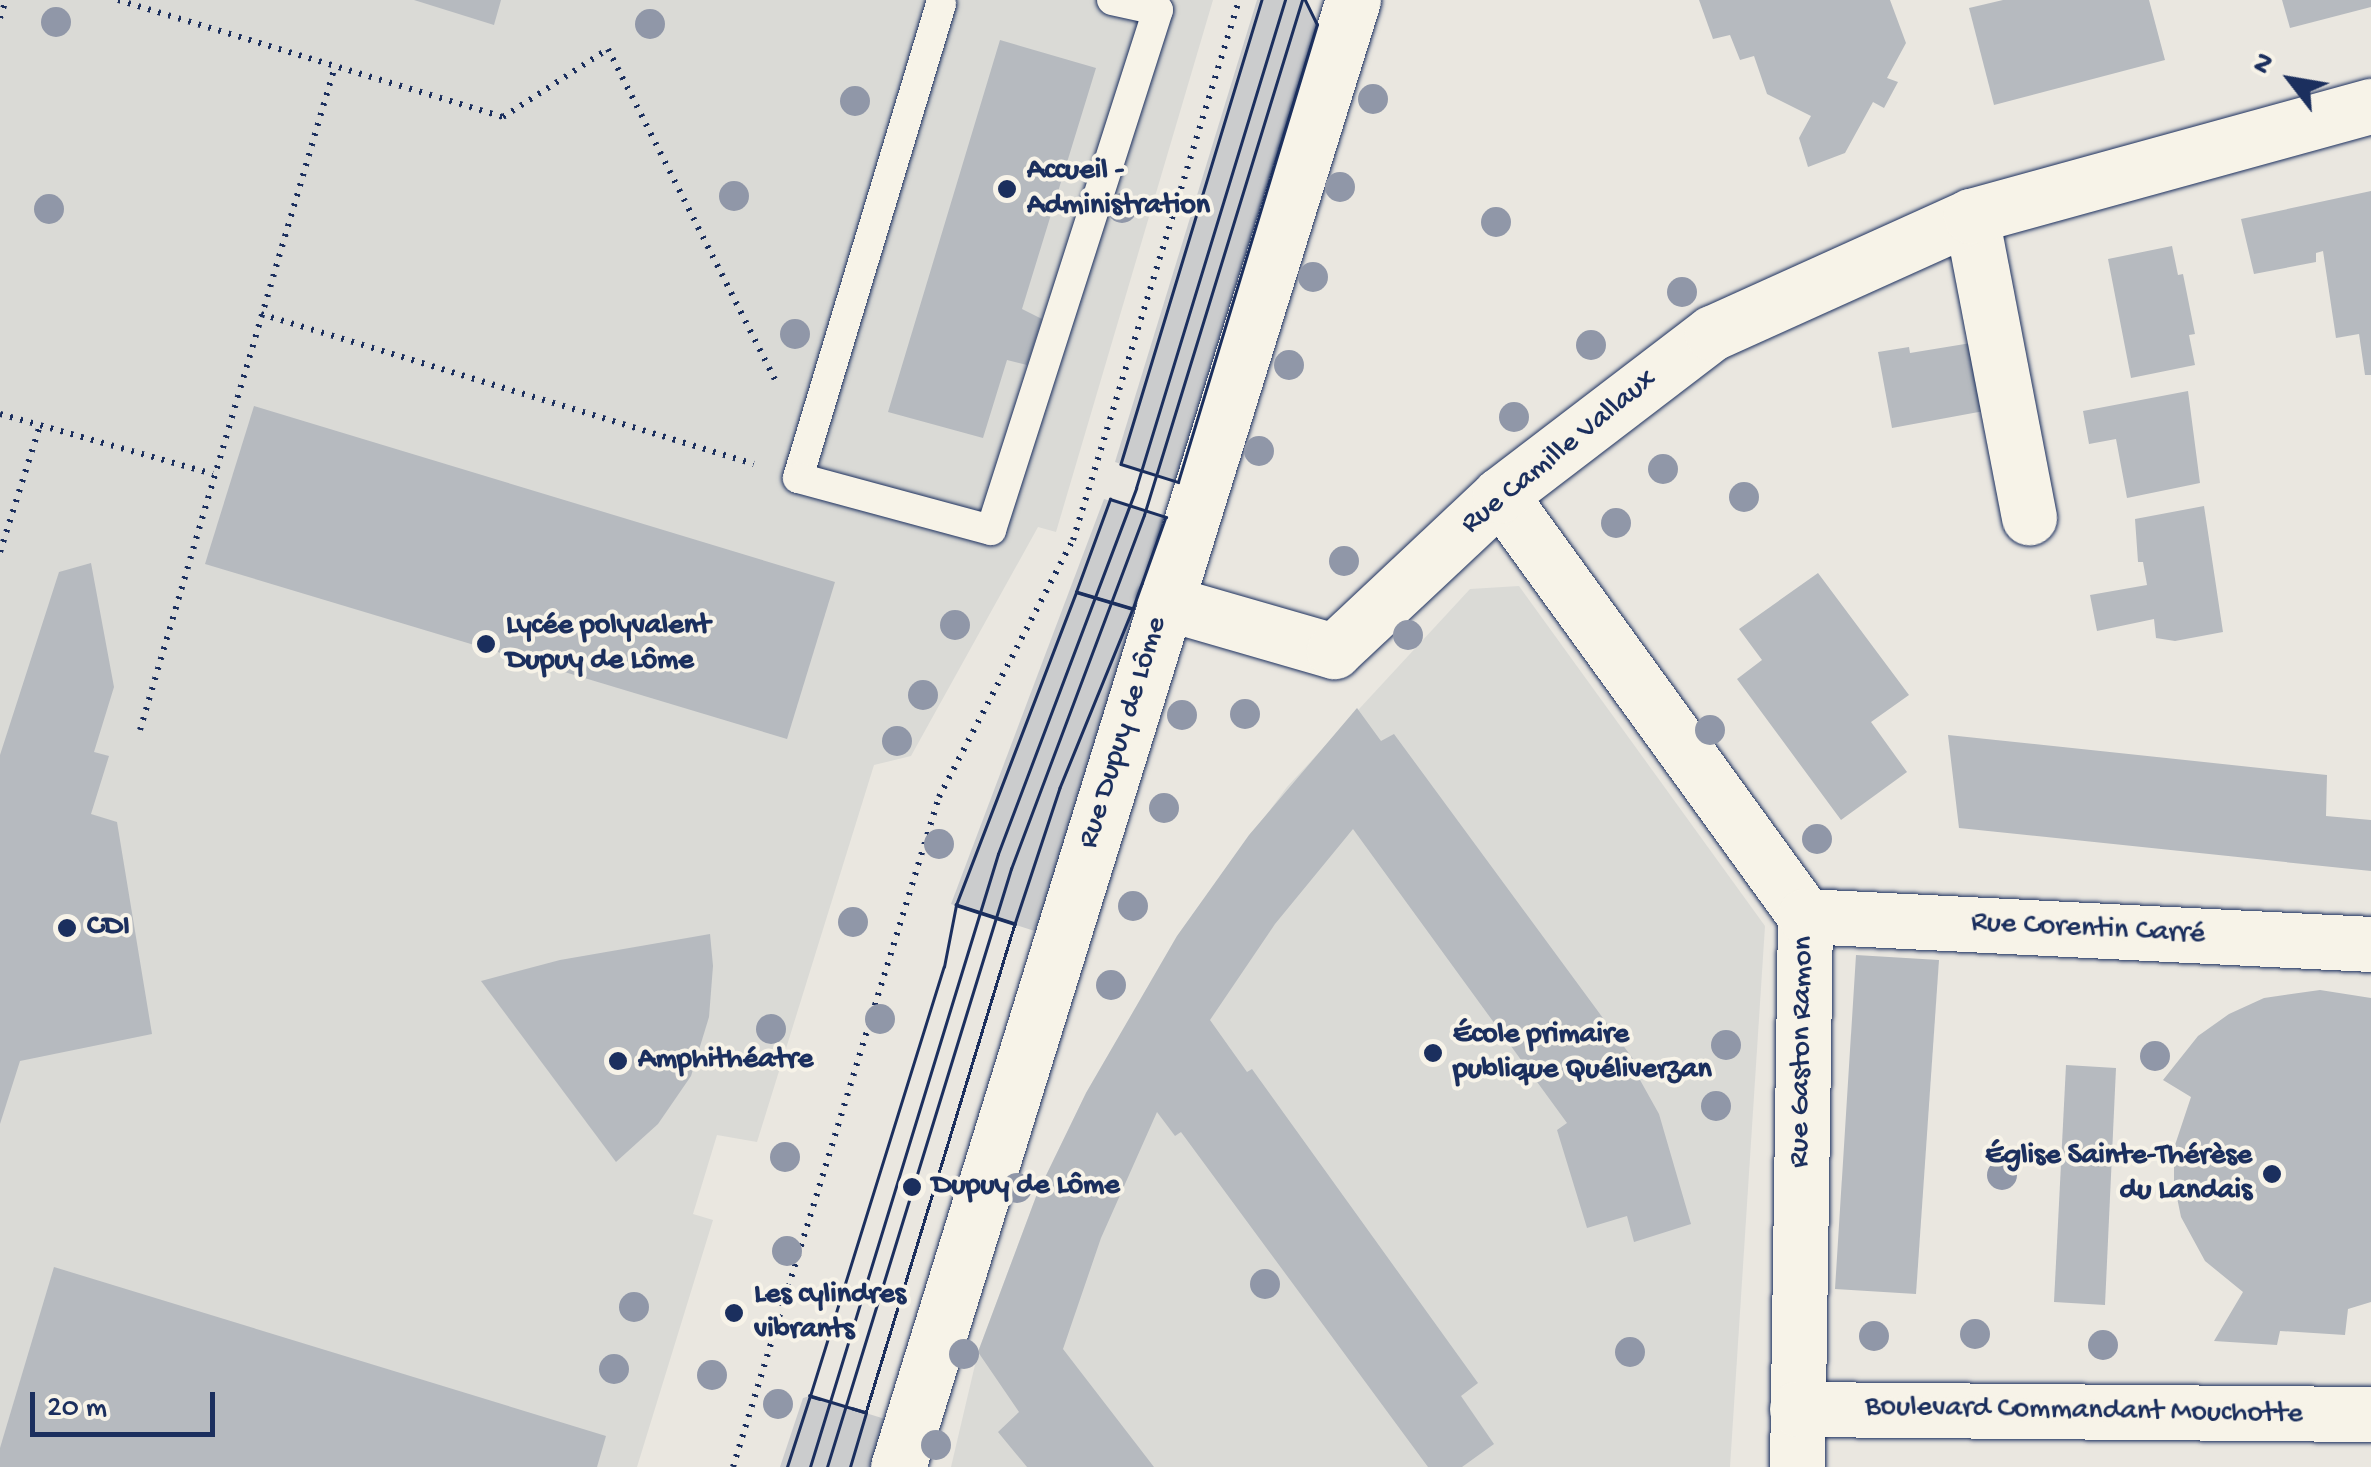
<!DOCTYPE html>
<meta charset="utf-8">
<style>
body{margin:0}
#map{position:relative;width:2371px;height:1467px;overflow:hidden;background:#eae7e0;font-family:"Gochi Hand",sans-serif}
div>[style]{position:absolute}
.built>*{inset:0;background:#dadad6}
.green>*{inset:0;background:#cbcccd}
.building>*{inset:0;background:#b6babf}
.path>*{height:6px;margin-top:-3px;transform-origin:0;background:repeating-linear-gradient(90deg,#1b2f5e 0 2.5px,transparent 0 10.5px)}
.roads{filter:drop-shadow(0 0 2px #1b2f5e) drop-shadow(0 0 2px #1b2f5e)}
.service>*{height:30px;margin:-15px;padding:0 15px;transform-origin:15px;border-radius:15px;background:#f7f3e8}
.minor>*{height:55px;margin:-27.5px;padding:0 27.5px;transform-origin:27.5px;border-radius:27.5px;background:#f7f3e8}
.secondary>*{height:55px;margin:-27.5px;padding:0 27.5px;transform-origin:27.5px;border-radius:27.5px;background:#f7f3e8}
.tram>*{height:2.5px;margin:-1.25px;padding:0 1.25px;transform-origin:1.25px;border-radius:1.25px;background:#1b2f5e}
.trees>*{width:30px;height:30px;margin:-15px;border-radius:50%;background:#9097a8}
.dots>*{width:28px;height:28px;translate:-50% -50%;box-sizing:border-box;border:5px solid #f7f3e8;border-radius:50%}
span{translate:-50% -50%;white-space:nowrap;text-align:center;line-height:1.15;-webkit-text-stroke:8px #f7f3e8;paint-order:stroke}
.poi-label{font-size:30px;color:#1b2f5e;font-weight:700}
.left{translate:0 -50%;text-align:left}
.right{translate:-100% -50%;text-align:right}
.street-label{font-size:30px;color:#1b2f5e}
.north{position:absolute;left:2241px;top:30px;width:100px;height:100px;-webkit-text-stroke:8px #f7f3e8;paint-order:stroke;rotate:301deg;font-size:28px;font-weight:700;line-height:40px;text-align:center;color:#1b2f5e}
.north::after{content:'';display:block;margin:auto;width:35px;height:45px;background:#1b2f5e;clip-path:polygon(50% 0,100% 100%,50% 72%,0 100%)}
.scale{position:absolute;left:30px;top:1392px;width:185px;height:45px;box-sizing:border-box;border:5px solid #1b2f5e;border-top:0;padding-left:12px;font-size:30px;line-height:35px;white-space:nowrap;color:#1b2f5e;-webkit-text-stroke:8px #f7f3e8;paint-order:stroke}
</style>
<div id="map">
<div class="built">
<div style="clip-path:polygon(0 0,1213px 0,1056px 532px,1038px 527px,911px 756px,874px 765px,757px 1142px,717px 1135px,693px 1214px,713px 1220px,637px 1467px,0 1467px)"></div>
<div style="clip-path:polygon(1519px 586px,1765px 926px,1730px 1467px,951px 1467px,978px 1352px,1037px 1194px,1086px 1093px,1177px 936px,1287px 787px,1470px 589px)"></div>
</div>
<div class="green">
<div style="clip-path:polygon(1257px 0,1305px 0,1317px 25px,1178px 482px,1115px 462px)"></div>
<div style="clip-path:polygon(1104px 499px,1176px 520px,1044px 934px,951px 904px)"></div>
<div style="clip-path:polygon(810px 1396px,895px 1422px,881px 1467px,780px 1467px,803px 1398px)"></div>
</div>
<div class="building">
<div style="clip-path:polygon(414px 0,501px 0,494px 25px)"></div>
<div style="clip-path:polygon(1699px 0,1890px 0,1906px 43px,1887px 78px,1898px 82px,1884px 108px,1873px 102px,1845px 153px,1808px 167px,1799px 138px,1811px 116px,1767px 94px,1754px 56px,1740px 60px,1730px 35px,1713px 39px)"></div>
<div style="clip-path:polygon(2003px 0,2149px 0,2165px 60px,1994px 105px,1969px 8px)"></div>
<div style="clip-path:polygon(2282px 0,2371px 0,2371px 7px,2290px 28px)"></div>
<div style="clip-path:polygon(1000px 40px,1096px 68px,1022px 309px,1042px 319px,1027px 365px,1007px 360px,983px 438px,888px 412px)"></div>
<div style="clip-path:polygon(2371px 191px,2371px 375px,2365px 375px,2359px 334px,2336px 338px,2323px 251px,2316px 253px,2316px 262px,2254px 274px,2241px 219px)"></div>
<div style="clip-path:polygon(2172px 246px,2178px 275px,2183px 274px,2195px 334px,2189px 335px,2195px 365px,2131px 378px,2108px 259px)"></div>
<div style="clip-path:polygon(1971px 343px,1984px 411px,1892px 428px,1878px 352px,1909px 347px,1910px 353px)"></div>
<div style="clip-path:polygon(2188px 391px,2200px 483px,2127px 498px,2116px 439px,2089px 444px,2083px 411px)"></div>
<div style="clip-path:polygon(254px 406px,835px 582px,787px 739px,205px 564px)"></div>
<div style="clip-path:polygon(2204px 506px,2223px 632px,2175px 641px,2156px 638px,2154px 619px,2097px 631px,2090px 595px,2147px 585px,2143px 562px,2138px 562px,2135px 519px)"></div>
<div style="clip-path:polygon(91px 563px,114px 687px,94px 752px,109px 756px,91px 814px,117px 822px,152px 1034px,20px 1061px,0 1124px,0 755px,59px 572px)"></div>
<div style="clip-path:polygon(1818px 573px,1909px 695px,1871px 722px,1907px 772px,1841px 820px,1737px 679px,1762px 660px,1739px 629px)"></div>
<div style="clip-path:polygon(1357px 708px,1381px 741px,1394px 734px,1639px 1067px,1635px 1071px,1659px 1114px,1691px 1224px,1634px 1242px,1627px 1216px,1587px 1228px,1557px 1130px,1567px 1123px,1353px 829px,1275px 924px,1210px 1020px,1247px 1072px,1252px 1069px,1478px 1383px,1461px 1396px,1494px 1444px,1462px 1467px,1428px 1467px,1181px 1132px,1175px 1136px,1157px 1112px,1101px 1238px,1063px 1349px,1154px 1467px,1027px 1467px,998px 1432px,1019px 1412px,978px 1352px,1037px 1194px,1086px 1093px,1177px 936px,1249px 835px)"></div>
<div style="clip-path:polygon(1948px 735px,2327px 775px,2326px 816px,2371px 820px,2371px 871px,1959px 828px)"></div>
<div style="clip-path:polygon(710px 934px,713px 966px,709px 1017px,691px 1076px,658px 1124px,616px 1162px,481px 981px,560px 960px)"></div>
<div style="clip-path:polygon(1856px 955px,1939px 960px,1916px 1294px,1835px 1289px)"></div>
<div style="clip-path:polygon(2320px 990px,2371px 998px,2371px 1302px,2348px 1309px,2345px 1335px,2280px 1331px,2277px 1345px,2214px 1341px,2243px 1292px,2205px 1261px,2181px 1217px,2174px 1183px,2174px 1148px,2191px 1097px,2163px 1080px,2198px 1036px,2229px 1014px,2264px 998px)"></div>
<div style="clip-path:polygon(2066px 1065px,2116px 1068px,2105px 1305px,2054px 1302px)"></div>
<div style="clip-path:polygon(54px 1267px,606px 1436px,597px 1467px,0 1467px,0 1448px)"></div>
</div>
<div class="path">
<div style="left:118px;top:0;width:402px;rotate:16.9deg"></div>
<div style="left:503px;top:117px;width:125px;rotate:-32.9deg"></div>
<div style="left:608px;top:49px;width:372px;rotate:63.2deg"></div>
<div style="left:0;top:18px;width:19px;rotate:-72deg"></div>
<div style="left:261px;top:314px;width:515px;rotate:16.92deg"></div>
<div style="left:0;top:414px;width:221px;rotate:15.7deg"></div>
<div style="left:0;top:552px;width:133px;rotate:-72.5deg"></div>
<div style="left:140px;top:730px;width:692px;rotate:-73.63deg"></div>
<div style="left:733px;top:1467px;width:701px;rotate:-72.91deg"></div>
<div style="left:939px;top:797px;width:290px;rotate:-62.5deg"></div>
<div style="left:1073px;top:540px;width:565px;rotate:-72.91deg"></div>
</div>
<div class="roads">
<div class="service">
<div style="left:941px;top:4px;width:495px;rotate:106.8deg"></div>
<div style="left:798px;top:478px;width:200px;rotate:15.1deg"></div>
<div style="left:991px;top:530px;width:546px;rotate:-72.2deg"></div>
<div style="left:1158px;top:10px;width:47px;rotate:-167.7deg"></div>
</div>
<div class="minor">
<div style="left:1971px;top:216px;width:307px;rotate:79.1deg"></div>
<div style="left:1500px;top:495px;width:520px;rotate:54.08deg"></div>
<div style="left:1805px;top:916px;width:551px;rotate:90.83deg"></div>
<div style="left:1164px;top:602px;width:177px;rotate:16.1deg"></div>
<div style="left:1334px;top:651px;width:228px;rotate:-43.2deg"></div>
<div style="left:1500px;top:495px;width:267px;rotate:-37.4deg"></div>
<div style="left:1712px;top:333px;width:284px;rotate:-24.3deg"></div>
<div style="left:1971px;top:216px;width:415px;rotate:-15.4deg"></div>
<div style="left:1805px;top:916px;width:567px;rotate:2.83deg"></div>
<div style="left:1797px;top:1409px;width:574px;rotate:0.5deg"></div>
</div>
<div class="secondary">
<div style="left:898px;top:1467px;width:1536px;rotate:-72.77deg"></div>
</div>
</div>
<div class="tram">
<div style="left:1262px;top:0;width:485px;rotate:106.9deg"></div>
<div style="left:1121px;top:464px;width:60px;rotate:17.5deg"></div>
<div style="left:1178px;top:482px;width:478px;rotate:-73.1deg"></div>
<div style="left:1317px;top:25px;width:28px;rotate:-116deg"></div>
<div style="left:1110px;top:499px;width:59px;rotate:17.8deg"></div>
<div style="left:1166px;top:517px;width:98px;rotate:109.7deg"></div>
<div style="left:1133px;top:609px;width:59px;rotate:-163.4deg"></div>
<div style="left:1076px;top:592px;width:99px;rotate:-69.9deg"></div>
<div style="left:1076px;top:592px;width:59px;rotate:16.6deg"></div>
<div style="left:1133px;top:609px;width:193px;rotate:112.2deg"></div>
<div style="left:1060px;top:788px;width:143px;rotate:108.3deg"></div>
<div style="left:1015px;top:924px;width:62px;rotate:-162.1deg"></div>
<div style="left:956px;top:905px;width:335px;rotate:-69deg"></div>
<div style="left:956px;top:905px;width:62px;rotate:17.9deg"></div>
<div style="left:1015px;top:924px;width:511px;rotate:106.95deg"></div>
<div style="left:866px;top:1413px;width:59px;rotate:-163.1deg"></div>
<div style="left:810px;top:1396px;width:449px;rotate:-72.7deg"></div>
<div style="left:944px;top:967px;width:63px;rotate:-79deg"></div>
<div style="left:787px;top:1467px;width:75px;rotate:-72.1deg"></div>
<div style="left:810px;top:1396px;width:10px;rotate:17deg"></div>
<div style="left:810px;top:1467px;width:641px;rotate:-72.95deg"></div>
<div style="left:998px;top:854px;width:391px;rotate:-69.3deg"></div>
<div style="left:1136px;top:488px;width:510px;rotate:-73.02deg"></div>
<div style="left:827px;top:1467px;width:626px;rotate:-72.9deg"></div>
<div style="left:1011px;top:869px;width:378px;rotate:-69.4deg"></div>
<div style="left:1144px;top:515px;width:539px;rotate:-72.94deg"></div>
<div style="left:850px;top:1467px;width:56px;rotate:-73.5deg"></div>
<div style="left:866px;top:1413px;width:14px;rotate:-163deg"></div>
</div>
<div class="trees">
<div style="left:56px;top:22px"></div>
<div style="left:650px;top:24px"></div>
<div style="left:1373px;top:99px"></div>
<div style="left:855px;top:101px"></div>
<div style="left:1340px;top:187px"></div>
<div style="left:734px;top:196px"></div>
<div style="left:1122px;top:208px"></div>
<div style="left:49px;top:209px"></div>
<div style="left:1496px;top:222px"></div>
<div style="left:1313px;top:277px"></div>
<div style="left:1682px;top:292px"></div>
<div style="left:795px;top:334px"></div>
<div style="left:1591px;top:345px"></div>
<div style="left:1289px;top:365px"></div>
<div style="left:1514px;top:417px"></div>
<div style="left:1259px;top:451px"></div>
<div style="left:1663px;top:469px"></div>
<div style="left:1744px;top:497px"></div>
<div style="left:1616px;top:523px"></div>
<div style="left:1344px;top:561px"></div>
<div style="left:955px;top:625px"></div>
<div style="left:1408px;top:635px"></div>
<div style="left:923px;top:695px"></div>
<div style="left:1245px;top:714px"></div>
<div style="left:1182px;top:715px"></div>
<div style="left:1710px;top:730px"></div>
<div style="left:897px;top:741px"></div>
<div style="left:1164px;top:808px"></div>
<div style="left:1817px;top:839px"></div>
<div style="left:939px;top:844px"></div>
<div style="left:1133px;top:906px"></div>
<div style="left:853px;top:922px"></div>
<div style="left:1111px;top:985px"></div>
<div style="left:880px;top:1019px"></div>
<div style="left:771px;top:1029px"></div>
<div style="left:1726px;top:1045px"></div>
<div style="left:2155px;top:1056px"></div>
<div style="left:1716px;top:1106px"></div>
<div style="left:785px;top:1157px"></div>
<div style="left:2002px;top:1175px"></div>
<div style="left:1017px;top:1188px"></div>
<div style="left:787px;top:1251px"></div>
<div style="left:1265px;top:1284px"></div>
<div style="left:634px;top:1307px"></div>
<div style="left:1975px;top:1334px"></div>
<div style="left:1874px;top:1336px"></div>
<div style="left:2103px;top:1345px"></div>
<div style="left:1630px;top:1352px"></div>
<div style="left:964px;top:1354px"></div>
<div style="left:614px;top:1369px"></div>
<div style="left:712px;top:1375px"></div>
<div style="left:778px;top:1404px"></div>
<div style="left:936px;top:1445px"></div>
</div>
<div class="dots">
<div style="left:1007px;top:189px;background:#1b2f5e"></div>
<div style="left:486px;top:644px;background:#1b2f5e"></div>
<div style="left:67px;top:928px;background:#1b2f5e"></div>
<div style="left:1433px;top:1053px;background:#1b2f5e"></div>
<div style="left:618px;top:1061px;background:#1b2f5e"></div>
<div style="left:2272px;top:1174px;background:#1b2f5e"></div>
<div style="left:912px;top:1187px;background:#1b2f5e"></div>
<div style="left:734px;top:1313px;background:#1b2f5e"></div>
</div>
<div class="poi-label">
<span class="left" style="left:1027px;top:189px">Accueil -<br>Administration</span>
<span class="left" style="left:506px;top:644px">Lycée polyvalent<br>Dupuy de Lôme</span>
<span class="left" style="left:87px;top:928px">CDI</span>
<span class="left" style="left:1453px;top:1053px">École primaire<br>publique Quéliverzan</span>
<span class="left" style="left:638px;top:1061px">Amphithéatre</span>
<span class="right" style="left:2252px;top:1174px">Église Sainte-Thérèse<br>du Landais</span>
<span class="left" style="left:932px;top:1187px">Dupuy de Lôme</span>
<span class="left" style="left:754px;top:1313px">Les cylindres<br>vibrants</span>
</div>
<div class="street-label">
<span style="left:1560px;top:453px;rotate:-39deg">Rue Camille Vallaux</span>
<span style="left:1124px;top:733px;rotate:-73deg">Rue Dupuy de Lôme</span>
<span style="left:2088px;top:930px;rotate:3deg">Rue Corentin Carré</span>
<span style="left:1803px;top:1052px;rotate:-89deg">Rue Gaston Ramon</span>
<span style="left:2084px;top:1412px;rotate:1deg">Boulevard Commandant Mouchotte</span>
</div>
<div class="north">N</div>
<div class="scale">20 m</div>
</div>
